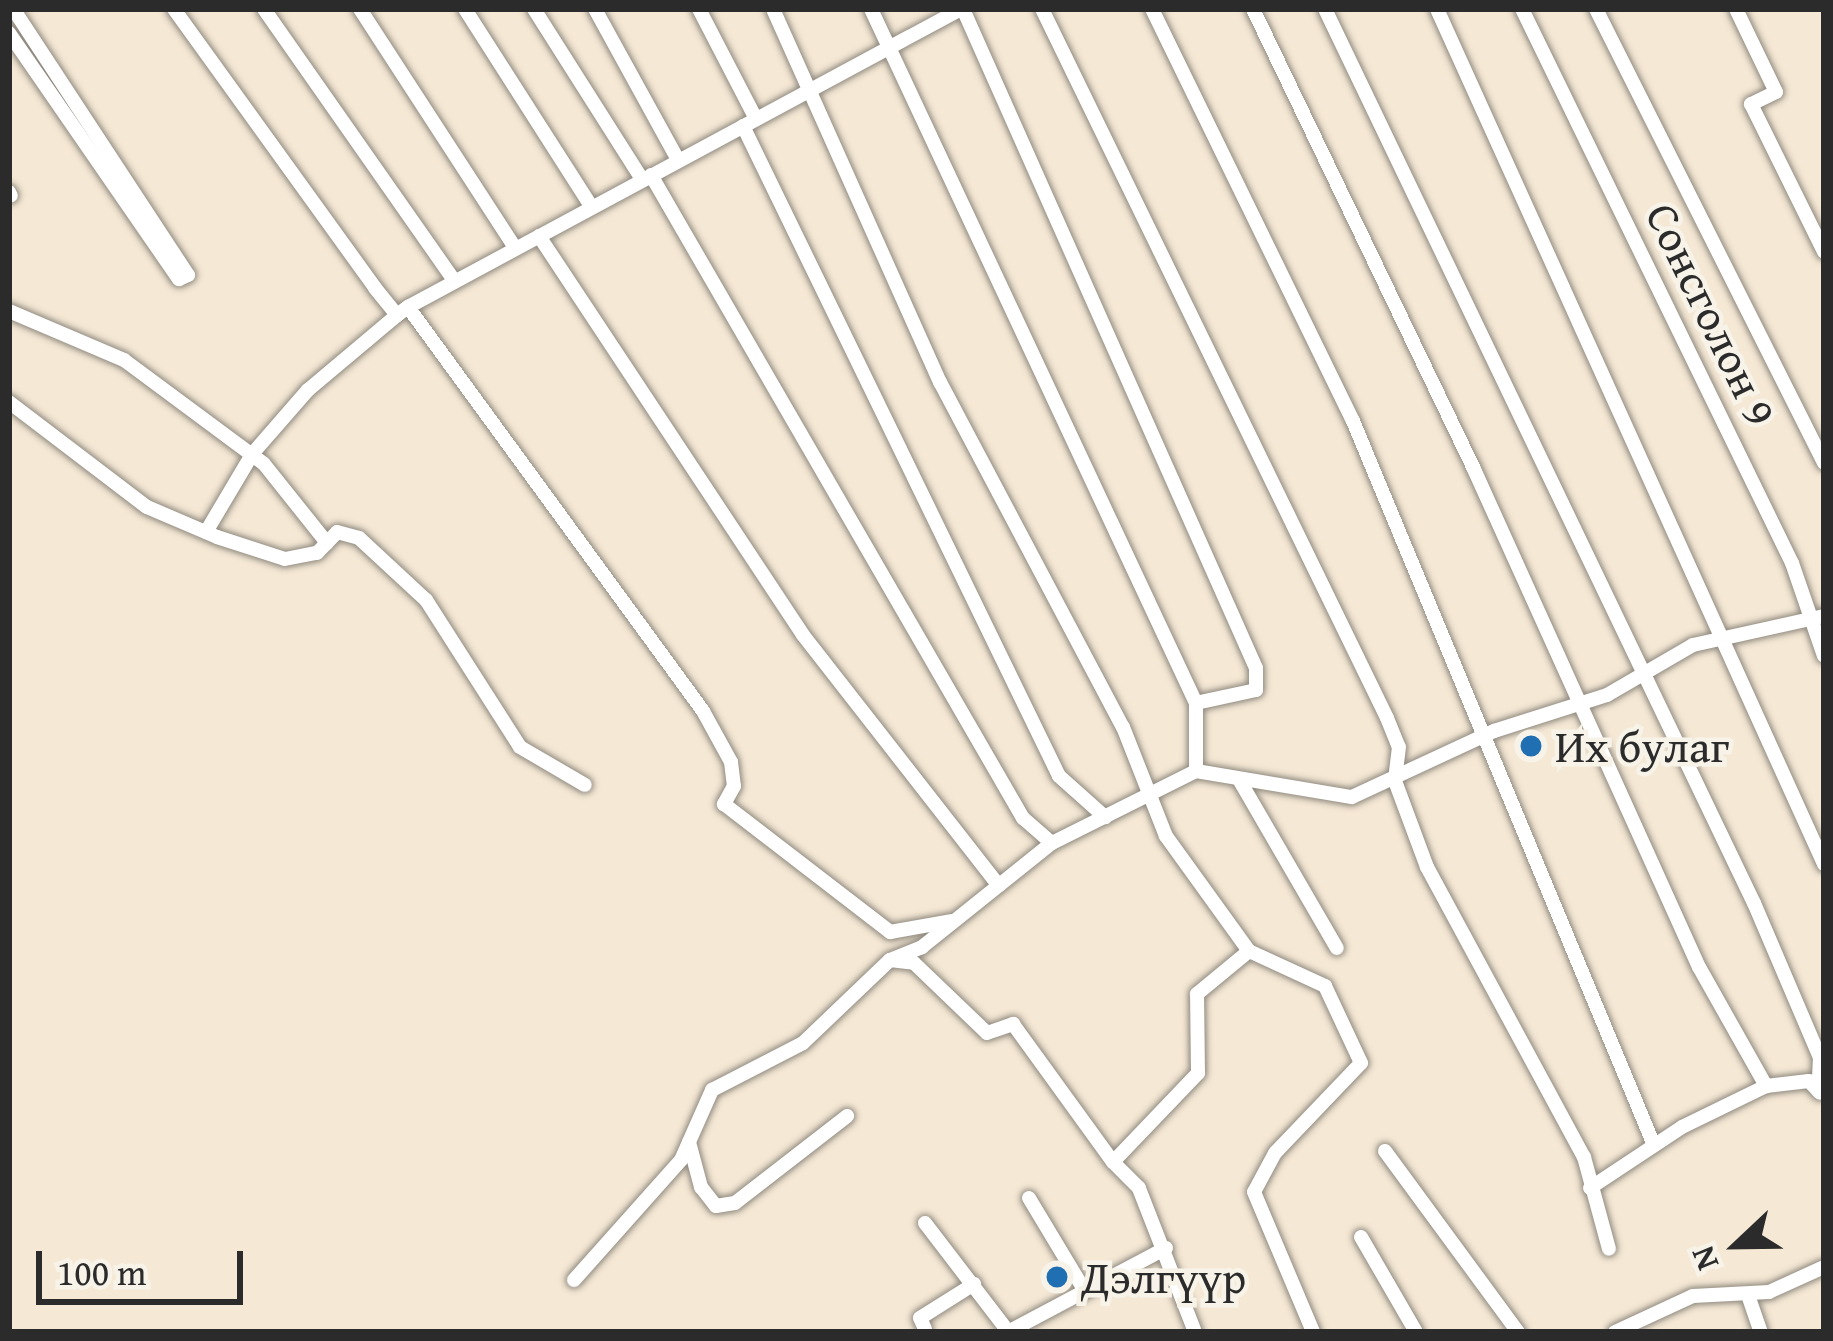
<!DOCTYPE html>
<meta charset="utf-8">
<style>
body{margin:0}
#map{position:relative;width:1833px;height:1341px;overflow:hidden;background:#f5e8d4;font-family:"Gentium Book Plus",serif}
div>[style]{position:absolute}
.roads{filter:drop-shadow(0 0 3px #908a80) drop-shadow(0 0 3px #908a80)}
.minor>*{height:14px;margin:-7px;padding:0 7px;transform-origin:7px;border-radius:7px;background:#fff}
.dots>*{width:33px;height:33px;translate:-50% -50%;box-sizing:border-box;border:6px solid #f7f3e8;border-radius:50%}
span{translate:-50% -50%;white-space:nowrap;text-align:center;line-height:1.15;-webkit-text-stroke:9px #f7f3e8;paint-order:stroke}
.street-label{font-size:45px;color:#2b2b2b}
.poi-label{font-size:45px;color:#2b2b2b}
.left{translate:0 -50%;text-align:left}
.frame{position:absolute;inset:0;border:12px solid #2b2b2b;pointer-events:none}
.north{position:absolute;left:1677px;top:1185px;width:120px;height:120px;-webkit-text-stroke:9px #f7f3e8;paint-order:stroke;rotate:248deg;font-size:33px;font-weight:700;line-height:48px;text-align:center;color:#2b2b2b}
.north::after{content:'';display:block;margin:auto;width:42px;height:54px;background:#2b2b2b;clip-path:polygon(50% 0,100% 100%,50% 72%,0 100%)}
.scale{position:absolute;left:36px;top:1251px;width:207px;height:54px;box-sizing:border-box;border:6px solid #2b2b2b;border-top:0;padding-left:15px;font-size:36px;line-height:42px;white-space:nowrap;color:#2b2b2b;-webkit-text-stroke:9px #f7f3e8;paint-order:stroke}
</style>
<div id="map">
<div class="roads">
<div class="minor">
<div style="left:174px;top:9px;width:344px;rotate:54.2deg"></div>
<div style="left:375px;top:288px;width:35px;rotate:51deg"></div>
<div style="left:397px;top:315px;width:14px;rotate:-36deg"></div>
<div style="left:408px;top:307px;width:500px;rotate:53.86deg"></div>
<div style="left:703px;top:711px;width:58px;rotate:61.2deg"></div>
<div style="left:731px;top:762px;width:24px;rotate:83deg"></div>
<div style="left:734px;top:786px;width:21px;rotate:119deg"></div>
<div style="left:724px;top:804px;width:210px;rotate:37.6deg"></div>
<div style="left:890px;top:932px;width:62px;rotate:-10.2deg"></div>
<div style="left:264px;top:9px;width:330px;rotate:55deg"></div>
<div style="left:360px;top:9px;width:285px;rotate:57deg"></div>
<div style="left:465px;top:9px;width:234px;rotate:57.4deg"></div>
<div style="left:534px;top:9px;width:201px;rotate:57.6deg"></div>
<div style="left:595px;top:9px;width:172px;rotate:61.2deg"></div>
<div style="left:699px;top:9px;width:124px;rotate:62.6deg"></div>
<div style="left:773px;top:9px;width:409px;rotate:65.9deg"></div>
<div style="left:940px;top:382px;width:391px;rotate:62.1deg"></div>
<div style="left:1123px;top:727px;width:117px;rotate:68.5deg"></div>
<div style="left:1166px;top:836px;width:142px;rotate:54.2deg"></div>
<div style="left:1249px;top:951px;width:84px;rotate:24.7deg"></div>
<div style="left:1325px;top:986px;width:85px;rotate:64.9deg"></div>
<div style="left:1361px;top:1063px;width:124px;rotate:133.7deg"></div>
<div style="left:1275px;top:1153px;width:44px;rotate:118.3deg"></div>
<div style="left:1254px;top:1192px;width:152px;rotate:67.1deg"></div>
<div style="left:871px;top:9px;width:766px;rotate:64.91deg"></div>
<div style="left:1196px;top:703px;width:68px;rotate:90deg"></div>
<div style="left:963px;top:9px;width:721px;rotate:66.03deg"></div>
<div style="left:1256px;top:668px;width:22px;rotate:90deg"></div>
<div style="left:1256px;top:690px;width:61px;rotate:167.8deg"></div>
<div style="left:1042px;top:9px;width:788px;rotate:64.05deg"></div>
<div style="left:1387px;top:718px;width:31px;rotate:68deg"></div>
<div style="left:1399px;top:747px;width:34px;rotate:97deg"></div>
<div style="left:1395px;top:781px;width:92px;rotate:69.6deg"></div>
<div style="left:1427px;top:867px;width:330px;rotate:61.6deg"></div>
<div style="left:1584px;top:1157px;width:95px;rotate:74.8deg"></div>
<div style="left:1152px;top:9px;width:458px;rotate:64deg"></div>
<div style="left:1353px;top:421px;width:784px;rotate:67.43deg"></div>
<div style="left:1253px;top:9px;width:508px;rotate:64.34deg"></div>
<div style="left:1473px;top:467px;width:549px;rotate:65.68deg"></div>
<div style="left:1699px;top:967px;width:137px;rotate:60.6deg"></div>
<div style="left:1325px;top:9px;width:992px;rotate:64.37deg"></div>
<div style="left:1754px;top:903px;width:168px;rotate:66.9deg"></div>
<div style="left:1820px;top:1058px;width:33px;rotate:93deg"></div>
<div style="left:1437px;top:9px;width:939px;rotate:65.65deg"></div>
<div style="left:1522px;top:9px;width:616px;rotate:64.02deg"></div>
<div style="left:1792px;top:563px;width:98px;rotate:71deg"></div>
<div style="left:1596px;top:9px;width:508px;rotate:63.33deg"></div>
<div style="left:1736px;top:9px;width:92px;rotate:64.3deg"></div>
<div style="left:1776px;top:92px;width:28px;rotate:154deg"></div>
<div style="left:1751px;top:104px;width:165px;rotate:63.7deg"></div>
<div style="left:9px;top:33px;width:299px;rotate:55.4deg"></div>
<div style="left:179px;top:279px;width:10px;rotate:-24deg"></div>
<div style="left:188px;top:275px;width:318px;rotate:-123.3deg"></div>
<div style="left:743px;top:126px;width:723px;rotate:64.07deg"></div>
<div style="left:1059px;top:776px;width:62px;rotate:41.7deg"></div>
<div style="left:651px;top:175px;width:743px;rotate:59.95deg"></div>
<div style="left:1023px;top:818px;width:38px;rotate:41deg"></div>
<div style="left:9px;top:192px;width:4px;rotate:63deg"></div>
<div style="left:539px;top:236px;width:478px;rotate:56.5deg"></div>
<div style="left:803px;top:635px;width:318px;rotate:52deg"></div>
<div style="left:408px;top:307px;width:628px;rotate:-28.32deg"></div>
<div style="left:9px;top:311px;width:125px;rotate:23.1deg"></div>
<div style="left:124px;top:360px;width:174px;rotate:36.6deg"></div>
<div style="left:264px;top:464px;width:101px;rotate:51.4deg"></div>
<div style="left:9px;top:402px;width:173px;rotate:37.3deg"></div>
<div style="left:147px;top:507px;width:76px;rotate:23.2deg"></div>
<div style="left:217px;top:537px;width:71px;rotate:17.9deg"></div>
<div style="left:285px;top:559px;width:33px;rotate:-11deg"></div>
<div style="left:317px;top:553px;width:29px;rotate:-46deg"></div>
<div style="left:337px;top:532px;width:23px;rotate:15deg"></div>
<div style="left:359px;top:538px;width:91px;rotate:42.8deg"></div>
<div style="left:426px;top:600px;width:174px;rotate:57.4deg"></div>
<div style="left:520px;top:747px;width:75px;rotate:30.3deg"></div>
<div style="left:206px;top:532px;width:92px;rotate:-59.3deg"></div>
<div style="left:253px;top:453px;width:84px;rotate:-48.9deg"></div>
<div style="left:308px;top:390px;width:116px;rotate:-40.1deg"></div>
<div style="left:1240px;top:781px;width:193px;rotate:59.9deg"></div>
<div style="left:890px;top:960px;width:24px;rotate:7deg"></div>
<div style="left:914px;top:963px;width:101px;rotate:43.8deg"></div>
<div style="left:987px;top:1033px;width:28px;rotate:-19deg"></div>
<div style="left:1013px;top:1024px;width:170px;rotate:54.1deg"></div>
<div style="left:689px;top:1142px;width:47px;rotate:75.1deg"></div>
<div style="left:701px;top:1187px;width:24px;rotate:52deg"></div>
<div style="left:716px;top:1206px;width:19px;rotate:-9deg"></div>
<div style="left:735px;top:1203px;width:142px;rotate:-37.8deg"></div>
<div style="left:1385px;top:1151px;width:225px;rotate:53.7deg"></div>
<div style="left:1590px;top:1188px;width:110px;rotate:-33.5deg"></div>
<div style="left:1682px;top:1127px;width:93px;rotate:-26deg"></div>
<div style="left:1766px;top:1086px;width:43px;rotate:-6.6deg"></div>
<div style="left:1809px;top:1081px;width:16px;rotate:47deg"></div>
<div style="left:1029px;top:1198px;width:105px;rotate:59deg"></div>
<div style="left:925px;top:1223px;width:136px;rotate:52.5deg"></div>
<div style="left:1361px;top:1237px;width:110px;rotate:59.9deg"></div>
<div style="left:574px;top:1280px;width:161px;rotate:-48.3deg"></div>
<div style="left:681px;top:1160px;width:77px;rotate:-66.1deg"></div>
<div style="left:712px;top:1090px;width:102px;rotate:-27.3deg"></div>
<div style="left:803px;top:1043px;width:120px;rotate:-43.7deg"></div>
<div style="left:890px;top:960px;width:35px;rotate:-22deg"></div>
<div style="left:922px;top:947px;width:166px;rotate:-38.7deg"></div>
<div style="left:1052px;top:843px;width:161px;rotate:-26.6deg"></div>
<div style="left:1196px;top:771px;width:158px;rotate:9.5deg"></div>
<div style="left:1352px;top:797px;width:157px;rotate:-24.9deg"></div>
<div style="left:1494px;top:731px;width:119px;rotate:-17.7deg"></div>
<div style="left:1607px;top:695px;width:99px;rotate:-30.2deg"></div>
<div style="left:1693px;top:645px;width:134px;rotate:-12.5deg"></div>
<div style="left:1748px;top:1295px;width:39px;rotate:71deg"></div>
<div style="left:925px;top:1329px;width:12px;rotate:-114deg"></div>
<div style="left:920px;top:1318px;width:64px;rotate:-32.2deg"></div>
<div style="left:1008px;top:1332px;width:179px;rotate:-28deg"></div>
<div style="left:1195px;top:1332px;width:155px;rotate:-111.3deg"></div>
<div style="left:1139px;top:1188px;width:37px;rotate:-135deg"></div>
<div style="left:1113px;top:1162px;width:123px;rotate:-46.3deg"></div>
<div style="left:1198px;top:1073px;width:79px;rotate:-90.7deg"></div>
<div style="left:1197px;top:994px;width:67px;rotate:-39.6deg"></div>
<div style="left:1615px;top:1332px;width:86px;rotate:-24.8deg"></div>
<div style="left:1693px;top:1296px;width:76px;rotate:-3deg"></div>
<div style="left:1769px;top:1292px;width:60px;rotate:-24.4deg"></div>
</div>
</div>
<div class="dots">
<div style="left:1531px;top:746px;background:#1f6fb2"></div>
<div style="left:1057px;top:1277px;background:#1f6fb2"></div>
</div>
<div class="street-label">
<span style="left:1712px;top:314px;rotate:64deg">Сонсголон 9</span>
</div>
<div class="poi-label">
<span class="left" style="left:1555px;top:746px">Их булаг</span>
<span class="left" style="left:1081px;top:1277px">Дэлгүүр</span>
</div>
<div class="frame"></div>
<div class="north">N</div>
<div class="scale">100 m</div>
</div>
